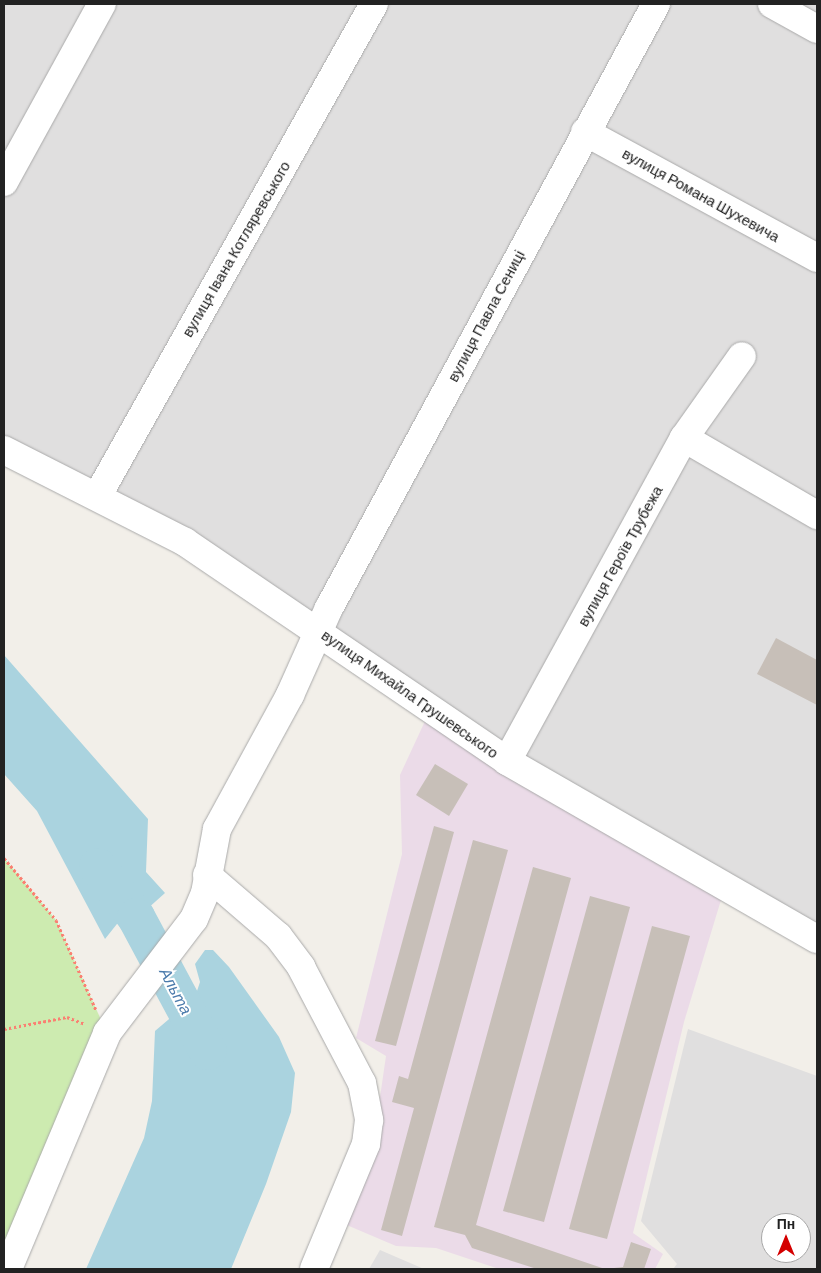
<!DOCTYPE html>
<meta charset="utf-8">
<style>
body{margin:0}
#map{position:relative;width:821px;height:1273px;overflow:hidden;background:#f2efe9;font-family:Barlow,sans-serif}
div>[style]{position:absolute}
.residential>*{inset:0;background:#e0dfdf}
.industrial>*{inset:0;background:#ebdbe8}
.grass>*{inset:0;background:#cdebb0}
.water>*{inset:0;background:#aad3df}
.river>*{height:38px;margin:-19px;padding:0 19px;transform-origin:19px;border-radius:19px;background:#aad3df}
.building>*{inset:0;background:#c7bfb8}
.path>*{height:3px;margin-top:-1.5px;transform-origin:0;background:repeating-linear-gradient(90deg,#fa8072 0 2.5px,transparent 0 5px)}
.roads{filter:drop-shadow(0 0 1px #a9a9a9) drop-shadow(0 0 1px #a9a9a9)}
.minor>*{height:28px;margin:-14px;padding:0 14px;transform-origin:14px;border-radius:14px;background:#fff}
span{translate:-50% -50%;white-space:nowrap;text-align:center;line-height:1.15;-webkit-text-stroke:4px #fff;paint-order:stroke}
.street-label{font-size:15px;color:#222}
.water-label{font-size:16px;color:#4a7aab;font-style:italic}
.frame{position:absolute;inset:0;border:5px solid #222;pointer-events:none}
.north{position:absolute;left:761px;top:1213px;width:50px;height:50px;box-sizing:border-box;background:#fff;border:1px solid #a7a7a7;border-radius:50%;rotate:0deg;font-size:14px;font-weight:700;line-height:20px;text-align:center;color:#222}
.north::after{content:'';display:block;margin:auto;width:18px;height:22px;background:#d40000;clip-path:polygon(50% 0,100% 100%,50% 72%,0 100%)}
</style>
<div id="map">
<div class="residential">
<div style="clip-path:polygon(4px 4px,817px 4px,817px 939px,290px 609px,4px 450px)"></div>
<div style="clip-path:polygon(evenodd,688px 1029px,817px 1076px,817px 1269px,673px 1269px,677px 1264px,641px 1221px,688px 1029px,771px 1223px,801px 1223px,801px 1253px,771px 1253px,771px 1223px)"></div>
<div style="clip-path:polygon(380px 1250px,424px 1269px,369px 1269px)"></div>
</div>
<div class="industrial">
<div style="clip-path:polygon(426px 719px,724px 890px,684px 1022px,633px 1233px,663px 1254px,655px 1269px,499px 1269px,436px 1248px,396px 1246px,342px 1223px,372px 1152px,386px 1056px,356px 1038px,402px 854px,400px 775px)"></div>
</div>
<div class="grass">
<div style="clip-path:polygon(4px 858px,56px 920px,107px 1033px,4px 1269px)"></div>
</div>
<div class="water">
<div style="clip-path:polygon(4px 655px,148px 819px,146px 872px,165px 893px,146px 910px,136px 900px,105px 939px,37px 811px,4px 774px)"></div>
<div style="clip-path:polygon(205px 950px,213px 950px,229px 967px,279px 1037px,295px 1073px,291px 1112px,266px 1184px,231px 1269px,86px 1269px,144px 1138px,152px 1101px,155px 1031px,195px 997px,200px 982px,195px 964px)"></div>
</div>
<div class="river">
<div style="left:98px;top:867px;width:63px;rotate:52.8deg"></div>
<div style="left:136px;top:917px;width:152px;rotate:61.8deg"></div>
</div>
<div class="building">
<div style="clip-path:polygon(776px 638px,817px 660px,817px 705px,757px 674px)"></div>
<div style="clip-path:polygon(435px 764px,468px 784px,449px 816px,416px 795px)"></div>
<div style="clip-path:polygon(434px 826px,454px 832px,396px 1046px,375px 1041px)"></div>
<div style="clip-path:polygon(473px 840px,508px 850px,402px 1236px,381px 1230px,414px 1108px,392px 1102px,399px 1076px,408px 1079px)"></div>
<div style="clip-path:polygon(533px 867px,571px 878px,476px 1225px,605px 1269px,537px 1269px,472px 1248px,465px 1235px,434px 1227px)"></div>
<div style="clip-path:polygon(590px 896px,630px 907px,544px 1222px,503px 1211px)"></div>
<div style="clip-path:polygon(652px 926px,690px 936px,607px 1239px,569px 1229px)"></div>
<div style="clip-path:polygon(631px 1242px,651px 1249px,644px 1269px,605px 1269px,623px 1267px)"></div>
</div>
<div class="path">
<div style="left:4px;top:858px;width:81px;rotate:50deg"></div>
<div style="left:56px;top:920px;width:98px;rotate:66deg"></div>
<div style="left:4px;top:1029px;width:64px;rotate:-10.8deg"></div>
<div style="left:67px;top:1017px;width:19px;rotate:21deg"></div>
</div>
<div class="roads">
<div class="minor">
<div style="left:772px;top:4px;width:51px;rotate:29.1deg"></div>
<div style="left:585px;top:132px;width:264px;rotate:28.5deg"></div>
<div style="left:4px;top:182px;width:203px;rotate:-61.2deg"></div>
<div style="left:684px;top:438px;width:154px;rotate:30.1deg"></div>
<div style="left:4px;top:450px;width:203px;rotate:26.9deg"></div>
<div style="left:185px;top:542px;width:389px;rotate:34.2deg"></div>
<div style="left:507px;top:761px;width:357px;rotate:29.9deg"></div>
<div style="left:98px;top:495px;width:563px;rotate:-60.66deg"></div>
<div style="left:507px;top:761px;width:368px;rotate:-61.3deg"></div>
<div style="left:684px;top:438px;width:100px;rotate:-54.7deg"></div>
<div style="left:207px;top:875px;width:94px;rotate:40.7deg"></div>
<div style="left:278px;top:936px;width:39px;rotate:53deg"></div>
<div style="left:301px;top:967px;width:131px;rotate:62.3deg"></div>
<div style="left:362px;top:1083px;width:38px;rotate:79deg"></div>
<div style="left:369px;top:1120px;width:24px;rotate:97deg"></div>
<div style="left:366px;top:1144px;width:135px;rotate:112.6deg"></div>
<div style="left:8px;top:1269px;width:256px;rotate:-67.2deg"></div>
<div style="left:107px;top:1033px;width:143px;rotate:-52.7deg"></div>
<div style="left:194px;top:919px;width:28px;rotate:-67deg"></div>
<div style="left:205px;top:893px;width:65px;rotate:-79.4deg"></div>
<div style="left:217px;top:829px;width:153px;rotate:-61.4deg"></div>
<div style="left:290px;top:695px;width:95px;rotate:-65.9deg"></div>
<div style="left:329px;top:608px;width:687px;rotate:-61.57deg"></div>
</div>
</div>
<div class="street-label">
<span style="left:701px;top:195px;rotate:29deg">вулиця Романа Шухевича</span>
<span style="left:236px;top:249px;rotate:-60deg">вулиця Івана Котляревського</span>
<span style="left:486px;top:316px;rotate:-62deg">вулиця Павла Сениці</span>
<span style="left:620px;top:556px;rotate:-61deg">вулиця Героїв Трубежа</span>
<span style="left:410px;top:694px;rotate:35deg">вулиця Михайла Грушевського</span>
</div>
<div class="water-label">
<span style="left:176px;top:991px;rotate:62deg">Альта</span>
</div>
<div class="frame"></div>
<div class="north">Пн</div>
</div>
